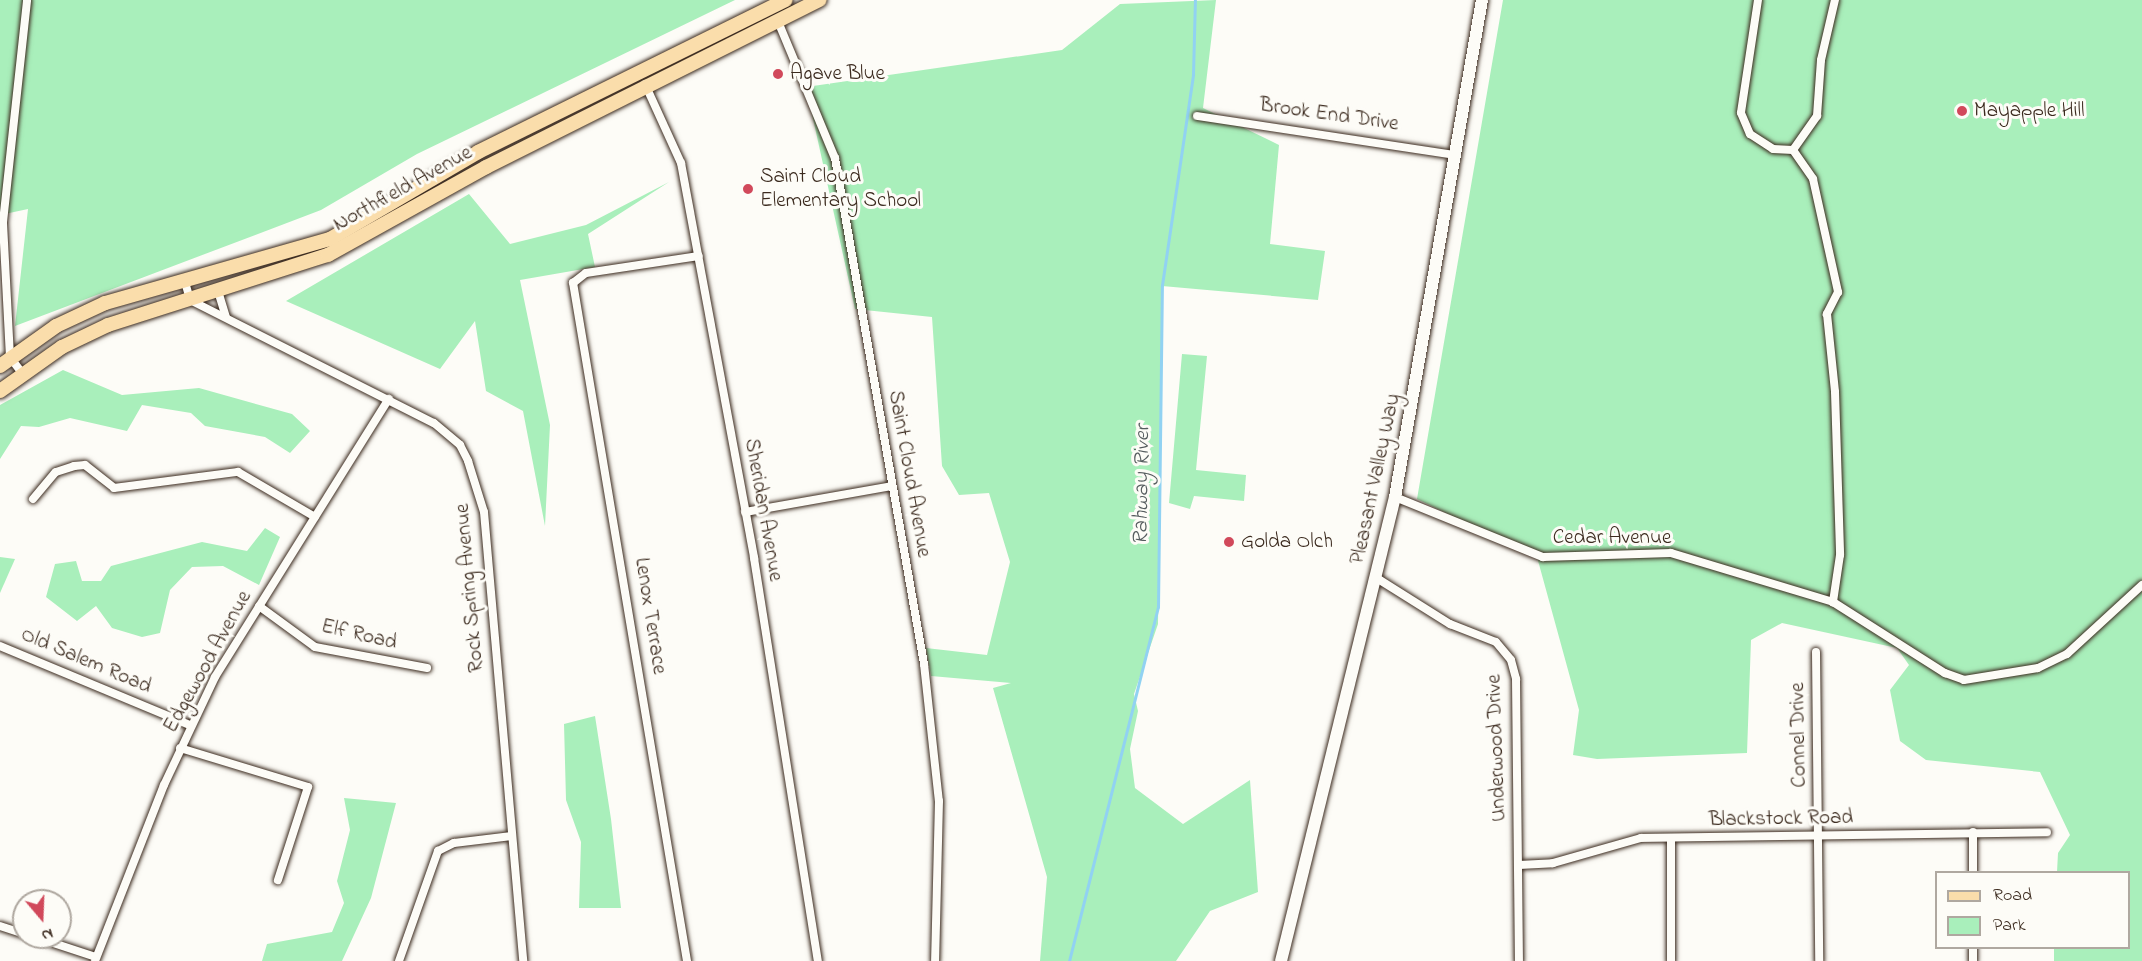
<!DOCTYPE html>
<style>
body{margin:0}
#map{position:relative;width:2142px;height:961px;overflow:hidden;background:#fdfcf7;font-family:"Indie Flower",sans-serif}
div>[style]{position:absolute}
.green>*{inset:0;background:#a9efbb}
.stream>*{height:3px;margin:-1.5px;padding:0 1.5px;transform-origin:1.5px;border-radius:1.5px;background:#91d2f2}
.roads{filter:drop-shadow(0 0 2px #3b2a1e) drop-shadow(0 0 2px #3b2a1e)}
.minor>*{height:8px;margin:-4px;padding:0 4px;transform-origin:4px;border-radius:4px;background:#fdfcf7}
.secondary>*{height:12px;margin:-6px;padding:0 6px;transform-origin:6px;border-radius:6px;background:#fdfcf7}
.primary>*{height:14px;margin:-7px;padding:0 7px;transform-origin:7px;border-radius:7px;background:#faddab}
.dots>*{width:16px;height:16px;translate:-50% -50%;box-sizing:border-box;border:3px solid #fdfcf7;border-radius:50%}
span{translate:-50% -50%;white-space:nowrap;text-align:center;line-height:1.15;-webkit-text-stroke:6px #fdfcf7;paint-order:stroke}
.poi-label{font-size:21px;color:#3b2a1e}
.left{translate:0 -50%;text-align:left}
.street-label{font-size:21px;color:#3b2a1e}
.water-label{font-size:22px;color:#555c5e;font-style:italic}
.legend{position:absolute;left:1935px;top:871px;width:195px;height:78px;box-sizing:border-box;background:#fdfcf7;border:2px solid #afa8a0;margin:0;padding:8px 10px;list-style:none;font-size:18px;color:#3b2a1e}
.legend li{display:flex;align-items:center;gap:12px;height:30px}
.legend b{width:30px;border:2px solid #afa8a0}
.north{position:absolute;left:12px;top:889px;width:60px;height:60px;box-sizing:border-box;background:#fdfcf7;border:2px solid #afa8a0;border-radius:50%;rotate:161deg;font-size:16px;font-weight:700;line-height:24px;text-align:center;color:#3b2a1e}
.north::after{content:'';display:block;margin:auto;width:21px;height:27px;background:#d1495b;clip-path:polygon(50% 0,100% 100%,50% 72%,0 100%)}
</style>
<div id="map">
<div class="green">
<div style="clip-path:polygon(0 0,735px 0,417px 154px,321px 210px,15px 326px,28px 209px,0 215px)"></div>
<div style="clip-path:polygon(1216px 0,1203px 108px,1279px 145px,1270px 244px,1325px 251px,1318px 300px,1162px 286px,1158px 624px,1134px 694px,1138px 711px,1130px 749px,1135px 788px,1183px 824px,1250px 780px,1258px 892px,1210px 911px,1176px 961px,1040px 961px,1047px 877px,993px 688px,1011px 683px,931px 676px,926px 648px,987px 655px,1010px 562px,989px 493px,959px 495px,942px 466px,932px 317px,855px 309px,806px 87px,1062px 50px,1120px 4px)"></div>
<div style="clip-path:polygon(1503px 0,2142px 0,2142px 961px,2054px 961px,2054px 948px,2128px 948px,2128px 872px,2057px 872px,2058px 853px,2070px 835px,2040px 772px,1926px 760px,1900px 741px,1890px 690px,1909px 665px,1897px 648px,1782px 623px,1751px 640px,1747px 753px,1597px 759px,1573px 755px,1579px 710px,1537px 557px,1417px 499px)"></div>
<div style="clip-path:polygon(669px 182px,588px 234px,595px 267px,520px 280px,550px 425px,545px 526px,523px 411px,486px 391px,475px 321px,440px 369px,286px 301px,469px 194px,510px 244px,586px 225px)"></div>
<div style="clip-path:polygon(1182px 354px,1207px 356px,1196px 470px,1246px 475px,1244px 501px,1194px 496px,1190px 509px,1169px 503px)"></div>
<div style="clip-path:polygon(63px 370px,122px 395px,199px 388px,292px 414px,310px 431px,290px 453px,265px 437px,205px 426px,191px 413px,142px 405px,127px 431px,70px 418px,39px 427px,21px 426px,0 459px,0 405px)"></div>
<div style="clip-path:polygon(265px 528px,280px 537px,259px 585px,223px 566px,192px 567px,170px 590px,160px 633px,142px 637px,112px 628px,96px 606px,77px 621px,46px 597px,55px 564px,76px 561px,82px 581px,101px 581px,111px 566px,202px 542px,247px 551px)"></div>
<div style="clip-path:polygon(0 557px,15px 559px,0 593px)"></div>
<div style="clip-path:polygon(595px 716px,611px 819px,621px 908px,579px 908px,581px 842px,566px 800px,564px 724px)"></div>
<div style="clip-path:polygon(344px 798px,396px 803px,371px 898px,342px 961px,262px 961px,267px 944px,332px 932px,344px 903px,337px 881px,350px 830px)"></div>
</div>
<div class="stream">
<div style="left:1069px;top:961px;width:365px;rotate:-75.9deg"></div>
<div style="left:1158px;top:607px;width:322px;rotate:-89.3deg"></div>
<div style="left:1162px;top:285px;width:213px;rotate:-81.6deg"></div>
<div style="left:1193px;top:74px;width:74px;rotate:-88.5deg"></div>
</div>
<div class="roads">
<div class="minor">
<div style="left:1758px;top:0;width:114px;rotate:98.6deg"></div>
<div style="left:1741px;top:113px;width:23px;rotate:67deg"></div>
<div style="left:1750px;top:134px;width:27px;rotate:33deg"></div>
<div style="left:1773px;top:149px;width:20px;rotate:3deg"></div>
<div style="left:1793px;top:150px;width:35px;rotate:55deg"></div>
<div style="left:1813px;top:179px;width:116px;rotate:77.5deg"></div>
<div style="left:1838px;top:292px;width:25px;rotate:117deg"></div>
<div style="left:1827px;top:314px;width:78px;rotate:84.1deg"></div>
<div style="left:1835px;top:392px;width:163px;rotate:88.2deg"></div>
<div style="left:1840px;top:555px;width:48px;rotate:98.5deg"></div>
<div style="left:777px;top:19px;width:151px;rotate:67.4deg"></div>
<div style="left:835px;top:158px;width:514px;rotate:80.02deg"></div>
<div style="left:924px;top:664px;width:138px;rotate:83.8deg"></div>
<div style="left:939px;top:801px;width:160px;rotate:91.4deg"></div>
<div style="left:645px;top:84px;width:87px;rotate:65.5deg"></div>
<div style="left:681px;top:163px;width:402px;rotate:79.5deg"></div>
<div style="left:754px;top:558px;width:408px;rotate:81deg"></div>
<div style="left:1197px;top:116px;width:261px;rotate:8.6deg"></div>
<div style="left:1793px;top:150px;width:42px;rotate:-54.8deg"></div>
<div style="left:1817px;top:116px;width:56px;rotate:-85.9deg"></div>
<div style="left:1821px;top:60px;width:62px;rotate:-76.9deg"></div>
<div style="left:185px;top:282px;width:19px;rotate:74deg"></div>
<div style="left:190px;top:300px;width:273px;rotate:26.8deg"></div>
<div style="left:434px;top:423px;width:34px;rotate:40deg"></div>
<div style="left:460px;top:445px;width:18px;rotate:63deg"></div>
<div style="left:468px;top:461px;width:53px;rotate:72.6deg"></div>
<div style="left:484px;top:512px;width:451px;rotate:85deg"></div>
<div style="left:218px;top:291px;width:27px;rotate:73deg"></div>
<div style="left:22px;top:373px;width:20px;rotate:-127deg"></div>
<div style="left:10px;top:357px;width:135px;rotate:-93deg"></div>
<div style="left:3px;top:222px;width:223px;rotate:-83.8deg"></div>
<div style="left:1395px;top:497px;width:160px;rotate:22.1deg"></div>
<div style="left:1543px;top:557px;width:128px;rotate:-1.8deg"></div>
<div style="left:1671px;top:553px;width:169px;rotate:16.8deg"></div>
<div style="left:1833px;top:602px;width:133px;rotate:32.4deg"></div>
<div style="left:1945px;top:673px;width:20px;rotate:20deg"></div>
<div style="left:1964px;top:680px;width:75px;rotate:-9.2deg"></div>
<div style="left:2038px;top:668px;width:32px;rotate:-26deg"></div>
<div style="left:2067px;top:654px;width:102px;rotate:-42.6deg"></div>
<div style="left:33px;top:499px;width:35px;rotate:-50deg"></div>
<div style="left:56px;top:472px;width:19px;rotate:-18deg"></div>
<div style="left:74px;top:466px;width:11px;rotate:-5deg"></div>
<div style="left:85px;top:465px;width:37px;rotate:38deg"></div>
<div style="left:114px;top:488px;width:125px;rotate:-7.4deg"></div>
<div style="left:238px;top:472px;width:89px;rotate:30.3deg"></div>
<div style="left:745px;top:512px;width:149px;rotate:-10deg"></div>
<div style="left:1375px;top:577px;width:89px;rotate:32.1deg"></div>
<div style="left:1450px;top:624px;width:49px;rotate:21.4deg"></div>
<div style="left:1496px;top:642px;width:23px;rotate:50deg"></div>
<div style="left:1511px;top:660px;width:20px;rotate:75deg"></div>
<div style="left:1516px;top:679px;width:282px;rotate:89.4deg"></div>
<div style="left:259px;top:606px;width:69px;rotate:36.2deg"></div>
<div style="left:315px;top:647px;width:114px;rotate:10.6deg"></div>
<div style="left:0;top:646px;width:206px;rotate:22.6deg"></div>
<div style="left:1816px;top:652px;width:309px;rotate:89.4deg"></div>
<div style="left:180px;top:748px;width:134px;rotate:16.9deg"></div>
<div style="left:308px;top:787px;width:98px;rotate:107.9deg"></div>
<div style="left:1671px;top:838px;width:123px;rotate:90deg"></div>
<div style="left:1519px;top:865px;width:34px;rotate:-3deg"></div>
<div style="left:1553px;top:863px;width:91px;rotate:-15.9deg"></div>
<div style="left:1641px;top:838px;width:406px;rotate:-0.8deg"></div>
<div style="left:1973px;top:872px;width:40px;rotate:-90deg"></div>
<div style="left:0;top:926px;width:25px;rotate:18deg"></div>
<div style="left:35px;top:937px;width:64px;rotate:18.2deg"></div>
<div style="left:95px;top:961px;width:189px;rotate:-68.6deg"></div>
<div style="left:164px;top:785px;width:119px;rotate:-64.7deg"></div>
<div style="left:215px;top:677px;width:328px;rotate:-58deg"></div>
<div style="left:399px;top:961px;width:117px;rotate:-70.5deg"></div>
<div style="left:438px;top:851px;width:18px;rotate:-27deg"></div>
<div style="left:454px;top:843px;width:58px;rotate:-6.9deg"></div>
<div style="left:687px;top:961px;width:688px;rotate:-99.54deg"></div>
<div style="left:573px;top:283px;width:16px;rotate:-38deg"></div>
<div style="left:586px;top:273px;width:114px;rotate:-8.6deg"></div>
<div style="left:1973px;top:961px;width:13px;rotate:-90deg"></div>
</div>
<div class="secondary">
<div style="left:1281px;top:961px;width:478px;rotate:-76.2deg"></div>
<div style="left:1395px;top:497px;width:505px;rotate:-80.07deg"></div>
</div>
<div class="primary">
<div style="left:0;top:366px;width:69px;rotate:-35.5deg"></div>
<div style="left:56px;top:326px;width:54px;rotate:-25.1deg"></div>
<div style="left:105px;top:303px;width:234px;rotate:-15.9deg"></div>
<div style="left:330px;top:239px;width:172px;rotate:-30.4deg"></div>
<div style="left:478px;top:152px;width:343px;rotate:-26.3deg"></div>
<div style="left:0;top:391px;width:76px;rotate:-35.4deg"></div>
<div style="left:62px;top:347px;width:51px;rotate:-25.6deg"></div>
<div style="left:108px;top:325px;width:231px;rotate:-17.7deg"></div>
<div style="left:328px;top:255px;width:181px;rotate:-29.1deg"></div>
<div style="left:486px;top:167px;width:373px;rotate:-26.6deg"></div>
</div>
</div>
<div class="dots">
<div style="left:778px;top:74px;background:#d1495b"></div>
<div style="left:1962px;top:111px;background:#d1495b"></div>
<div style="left:748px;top:189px;background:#d1495b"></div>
<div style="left:1229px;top:542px;background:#d1495b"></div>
</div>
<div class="poi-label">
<span class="left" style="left:790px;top:74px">Agave Blue</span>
<span class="left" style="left:1974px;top:111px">Mayapple Hill</span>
<span class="left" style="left:760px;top:189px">Saint Cloud<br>Elementary School</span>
<span class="left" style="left:1241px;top:542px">Golda Olch</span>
</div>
<div class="street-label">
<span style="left:1329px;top:115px;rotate:8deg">Brook End Drive</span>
<span style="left:403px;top:189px;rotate:-29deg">Northfield Avenue</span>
<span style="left:909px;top:474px;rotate:80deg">Saint Cloud Avenue</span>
<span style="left:1376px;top:479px;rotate:-78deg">Pleasant Valley Way</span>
<span style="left:763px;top:510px;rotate:80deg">Sheridan Avenue</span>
<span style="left:1612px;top:538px">Cedar Avenue</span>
<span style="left:470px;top:588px;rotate:-95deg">Rock Spring Avenue</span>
<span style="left:650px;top:616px;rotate:81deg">Lenox Terrace</span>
<span style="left:359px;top:635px;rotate:13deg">Elf Road</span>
<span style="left:86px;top:661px;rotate:23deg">Old Salem Road</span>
<span style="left:208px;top:662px;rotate:-61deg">Edgewood Avenue</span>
<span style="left:1799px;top:735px;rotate:-91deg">Connel Drive</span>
<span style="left:1497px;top:748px;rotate:-92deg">Underwood Drive</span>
<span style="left:1781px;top:819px;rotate:-1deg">Blackstock Road</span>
</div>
<div class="water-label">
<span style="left:1143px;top:485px;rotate:-89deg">Rahway River</span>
</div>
<ul class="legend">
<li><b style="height:8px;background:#faddab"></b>Road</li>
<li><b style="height:16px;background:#a9efbb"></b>Park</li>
</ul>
<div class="north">N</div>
</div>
